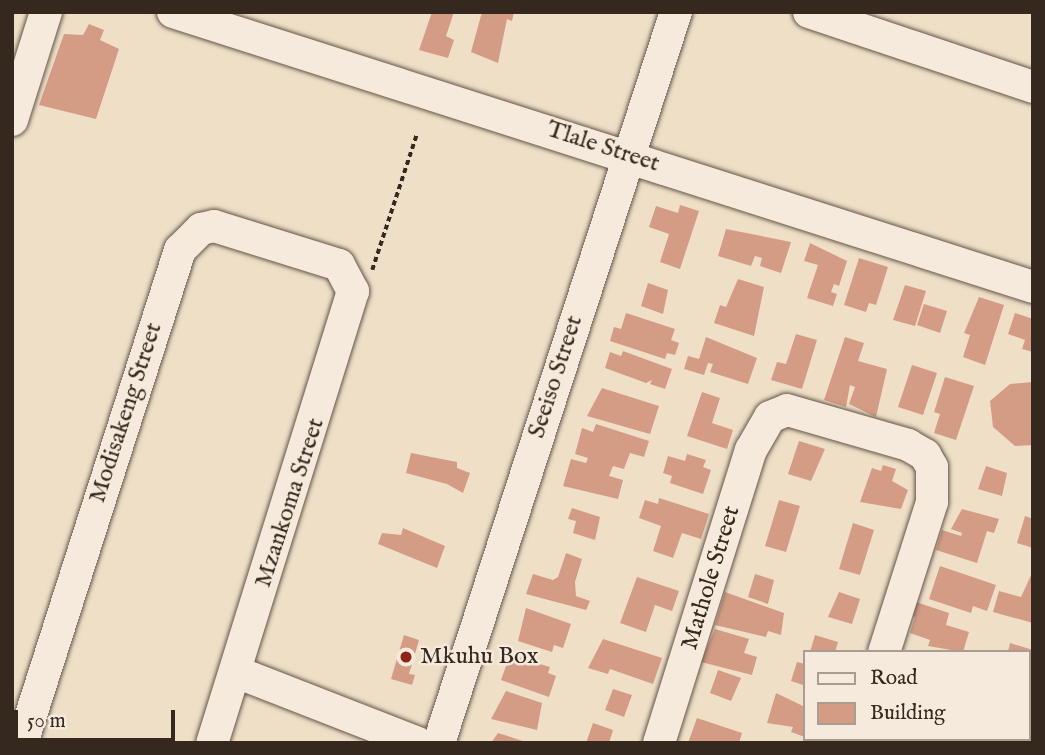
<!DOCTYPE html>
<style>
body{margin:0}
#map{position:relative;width:1045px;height:755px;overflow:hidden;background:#efdfc7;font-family:"IM FELL English",serif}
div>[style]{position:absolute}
.building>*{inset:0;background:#d49c84}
.path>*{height:3.5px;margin-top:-1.75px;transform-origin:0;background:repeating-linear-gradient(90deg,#35291f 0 5px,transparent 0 8.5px)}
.roads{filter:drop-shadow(0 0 2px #645649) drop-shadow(0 0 2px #645649)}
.minor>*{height:32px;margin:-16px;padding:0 16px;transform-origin:16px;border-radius:16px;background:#f5eadb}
.dots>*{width:19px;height:19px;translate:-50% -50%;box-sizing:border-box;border:4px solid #f5eadb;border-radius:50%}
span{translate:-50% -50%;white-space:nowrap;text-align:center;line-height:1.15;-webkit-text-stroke:5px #f5eadb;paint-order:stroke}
.street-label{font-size:24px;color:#35291f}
.poi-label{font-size:24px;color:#35291f}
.left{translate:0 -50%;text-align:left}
.frame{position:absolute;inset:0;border:14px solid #35291f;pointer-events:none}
.legend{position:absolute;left:803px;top:650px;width:228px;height:91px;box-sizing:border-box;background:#f5eadb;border:2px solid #a89d90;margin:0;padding:9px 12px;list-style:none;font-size:21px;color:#35291f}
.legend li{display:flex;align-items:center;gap:14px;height:35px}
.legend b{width:35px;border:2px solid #a89d90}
.scale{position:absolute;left:14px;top:710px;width:161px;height:32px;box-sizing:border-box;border:4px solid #35291f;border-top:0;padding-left:9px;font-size:21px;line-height:24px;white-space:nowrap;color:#35291f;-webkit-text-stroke:5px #f5eadb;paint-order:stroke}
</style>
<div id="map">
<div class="building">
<div style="clip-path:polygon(432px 12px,454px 12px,446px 36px,454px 40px,448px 58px,419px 50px)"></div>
<div style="clip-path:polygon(482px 12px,514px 12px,512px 21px,507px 19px,498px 63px,471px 52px)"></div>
<div style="clip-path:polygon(89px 24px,104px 30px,100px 40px,119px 49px,96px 119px,39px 105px,64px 34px,83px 35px)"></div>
<div style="clip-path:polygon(680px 205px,699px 211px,680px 269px,660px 262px,669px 234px,649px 227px,656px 206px,678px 213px)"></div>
<div style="clip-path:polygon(726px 229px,791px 242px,781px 273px,760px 266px,762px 258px,755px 256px,751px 266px,718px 256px)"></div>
<div style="clip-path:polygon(810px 243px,847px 261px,839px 286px,834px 284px,831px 292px,837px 294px,833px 306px,807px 298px,818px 265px,804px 261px)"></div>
<div style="clip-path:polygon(859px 258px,888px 267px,876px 305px,869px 303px,866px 312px,844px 305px)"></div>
<div style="clip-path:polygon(738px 279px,764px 287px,754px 336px,714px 323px,720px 305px,726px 307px)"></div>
<div style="clip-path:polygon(648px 283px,668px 290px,663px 314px,641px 306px)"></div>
<div style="clip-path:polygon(905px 285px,926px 291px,915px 326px,893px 320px)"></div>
<div style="clip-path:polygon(979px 297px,1004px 305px,985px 365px,963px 357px,970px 335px,964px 333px)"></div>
<div style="clip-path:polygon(924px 304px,947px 311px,940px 333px,917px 325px)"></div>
<div style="clip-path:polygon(626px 313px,675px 329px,671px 340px,679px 343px,675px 355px,667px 353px,665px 359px,610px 341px,614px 327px,621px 329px)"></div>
<div style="clip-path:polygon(1015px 313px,1033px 319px,1033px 352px,1022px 349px,1025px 340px,1008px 334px)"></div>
<div style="clip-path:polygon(796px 334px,817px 340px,802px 389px,771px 380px,777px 362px,786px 364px)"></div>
<div style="clip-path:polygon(706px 337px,757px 358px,748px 384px,710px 372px,713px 364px,708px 363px,704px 375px,684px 369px,688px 356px,699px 359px)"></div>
<div style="clip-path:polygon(845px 337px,864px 343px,858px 361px,887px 369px,876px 417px,849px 404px,855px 387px,850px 385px,846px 407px,824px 400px)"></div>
<div style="clip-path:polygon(623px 351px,672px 369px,665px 389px,650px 384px,652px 380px,646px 383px,605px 368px,610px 352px,621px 356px)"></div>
<div style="clip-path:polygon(912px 365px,937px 373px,923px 415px,898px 407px)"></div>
<div style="clip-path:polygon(945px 377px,974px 386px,956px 440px,934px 433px,940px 414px,934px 412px)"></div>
<div style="clip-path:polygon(1033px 382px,1033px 445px,1015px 446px,993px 427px,990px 401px,1010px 384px)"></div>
<div style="clip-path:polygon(602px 388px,659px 406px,650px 434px,587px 416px)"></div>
<div style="clip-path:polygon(702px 392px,720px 398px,712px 423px,733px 430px,727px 449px,687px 436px)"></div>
<div style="clip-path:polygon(596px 424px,649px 441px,644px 457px,630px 453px,624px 469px,613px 466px,609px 476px,623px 480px,618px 499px,563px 486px,571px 459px,586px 463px,588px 458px,575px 454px,582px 428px,593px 432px)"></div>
<div style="clip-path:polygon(799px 441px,825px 449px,811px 481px,788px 474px)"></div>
<div style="clip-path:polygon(411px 453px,457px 462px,457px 468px,470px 473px,463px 493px,447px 484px,406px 473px)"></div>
<div style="clip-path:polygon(687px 454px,706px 460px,703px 467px,711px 470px,703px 494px,670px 483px,672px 476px,663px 473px,668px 456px,685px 461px)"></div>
<div style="clip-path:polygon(883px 465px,896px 469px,892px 481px,908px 490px,901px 509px,860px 502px,872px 468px,881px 471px)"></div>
<div style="clip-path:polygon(986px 466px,1007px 473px,1002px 496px,978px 489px)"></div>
<div style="clip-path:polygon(659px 498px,709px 514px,701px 539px,682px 533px,673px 558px,653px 551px,661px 526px,639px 518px,645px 500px,658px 504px)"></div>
<div style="clip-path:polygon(779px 500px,800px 506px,786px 552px,765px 546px)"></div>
<div style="clip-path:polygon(572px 508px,600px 517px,595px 540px,573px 533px,576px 521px,568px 519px)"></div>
<div style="clip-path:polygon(962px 509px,999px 519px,994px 533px,987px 531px,977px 563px,936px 550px,942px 530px,961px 536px,962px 533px,951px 529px)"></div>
<div style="clip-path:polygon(1025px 516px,1033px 519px,1033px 548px,1017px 543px)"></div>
<div style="clip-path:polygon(853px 523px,874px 530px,860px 575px,839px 569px)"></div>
<div style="clip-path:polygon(403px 528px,445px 546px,437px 568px,378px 544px,382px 533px,401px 535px)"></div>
<div style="clip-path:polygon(566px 553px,582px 559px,575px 582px,576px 596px,590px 601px,586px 610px,526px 594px,533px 574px,553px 580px,558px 577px)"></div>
<div style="clip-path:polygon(940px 566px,996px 585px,987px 611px,973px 606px,971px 613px,929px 599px)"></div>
<div style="clip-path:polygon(1033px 571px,1033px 623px,993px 612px,999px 591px,1021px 597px)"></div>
<div style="clip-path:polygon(755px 574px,774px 580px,768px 604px,748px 597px)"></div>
<div style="clip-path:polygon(637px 577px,679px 591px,672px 611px,655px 605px,646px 632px,620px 623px)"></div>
<div style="clip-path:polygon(725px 592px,784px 613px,781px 635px,768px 631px,766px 637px,715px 625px)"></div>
<div style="clip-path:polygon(839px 592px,860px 599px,852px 624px,828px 617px)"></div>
<div style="clip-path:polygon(913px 601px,949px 613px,946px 625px,969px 632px,963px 652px,928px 646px,930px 640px,910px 633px,915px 617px,908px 615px)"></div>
<div style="clip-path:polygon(526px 608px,571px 624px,563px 648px,554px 645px,552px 652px,518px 641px)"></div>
<div style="clip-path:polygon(715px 629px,749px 639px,744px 653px,757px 657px,752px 675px,701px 662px)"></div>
<div style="clip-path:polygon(404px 635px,419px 640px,409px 674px,415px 675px,412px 685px,391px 679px)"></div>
<div style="clip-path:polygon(815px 635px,838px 642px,835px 652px,810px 652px)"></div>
<div style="clip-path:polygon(603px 639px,662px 658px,653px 684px,610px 669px,608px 674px,588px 668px)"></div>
<div style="clip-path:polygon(1010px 643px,1033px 650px,1033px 675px,1029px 652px,1008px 652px)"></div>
<div style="clip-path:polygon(510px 655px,550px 667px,548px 673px,556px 676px,549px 697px,501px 680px)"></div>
<div style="clip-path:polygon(797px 662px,805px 664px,803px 685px,791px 681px)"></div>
<div style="clip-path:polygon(718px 670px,741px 678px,731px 701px,710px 693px)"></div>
<div style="clip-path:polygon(613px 689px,632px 695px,624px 717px,605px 710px)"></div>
<div style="clip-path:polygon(506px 691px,542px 703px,537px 730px,491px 719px)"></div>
<div style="clip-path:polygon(776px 693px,803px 706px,805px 701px,805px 737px,791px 732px,793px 727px,767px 723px)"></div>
<div style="clip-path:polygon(697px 718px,742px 733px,739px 743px,688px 743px)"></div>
<div style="clip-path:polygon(593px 723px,613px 730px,609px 743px,586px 743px)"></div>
<div style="clip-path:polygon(498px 733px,526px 742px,526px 743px,491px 743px)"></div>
<div style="clip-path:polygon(890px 739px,928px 739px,889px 743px)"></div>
</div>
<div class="path">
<div style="left:372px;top:270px;width:144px;rotate:-71.8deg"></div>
</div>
<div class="roads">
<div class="minor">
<div style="left:173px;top:12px;width:903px;rotate:17.73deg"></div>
<div style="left:809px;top:12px;width:236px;rotate:18.5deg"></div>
<div style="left:12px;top:120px;width:113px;rotate:-72.5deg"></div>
<div style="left:236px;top:672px;width:195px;rotate:21.3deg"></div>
<div style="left:22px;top:743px;width:518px;rotate:-72.23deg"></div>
<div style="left:180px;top:250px;width:30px;rotate:-45deg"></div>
<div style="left:201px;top:229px;width:13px;rotate:-13deg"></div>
<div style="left:214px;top:226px;width:131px;rotate:17.3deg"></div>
<div style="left:339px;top:265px;width:30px;rotate:62deg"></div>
<div style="left:353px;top:291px;width:473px;rotate:107.3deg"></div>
<div style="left:439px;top:743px;width:768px;rotate:-72.04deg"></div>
<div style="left:659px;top:743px;width:307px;rotate:-72.6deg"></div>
<div style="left:751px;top:450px;width:38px;rotate:-60deg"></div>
<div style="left:770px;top:417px;width:18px;rotate:-22deg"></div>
<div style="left:787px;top:410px;width:126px;rotate:16.1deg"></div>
<div style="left:908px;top:445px;width:20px;rotate:30deg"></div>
<div style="left:925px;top:455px;width:14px;rotate:60deg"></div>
<div style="left:932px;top:467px;width:35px;rotate:90deg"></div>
<div style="left:932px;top:502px;width:157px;rotate:107.7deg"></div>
<div style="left:855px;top:743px;width:4px;rotate:-76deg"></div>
</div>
</div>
<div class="dots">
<div style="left:406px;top:657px;background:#8f2418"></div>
</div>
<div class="street-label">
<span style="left:603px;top:147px;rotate:18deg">Tlale Street</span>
<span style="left:556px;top:377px;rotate:-72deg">Seeiso Street</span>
<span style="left:126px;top:413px;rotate:-72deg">Modisakeng Street</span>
<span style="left:290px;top:503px;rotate:-72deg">Mzankoma Street</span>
<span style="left:711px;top:578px;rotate:-73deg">Mathole Street</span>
</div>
<div class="poi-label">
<span class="left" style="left:420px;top:657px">Mkuhu Box</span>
</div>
<div class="frame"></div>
<ul class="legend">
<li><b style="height:9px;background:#f5eadb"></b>Road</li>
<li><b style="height:19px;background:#d49c84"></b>Building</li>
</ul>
<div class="scale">50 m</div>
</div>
